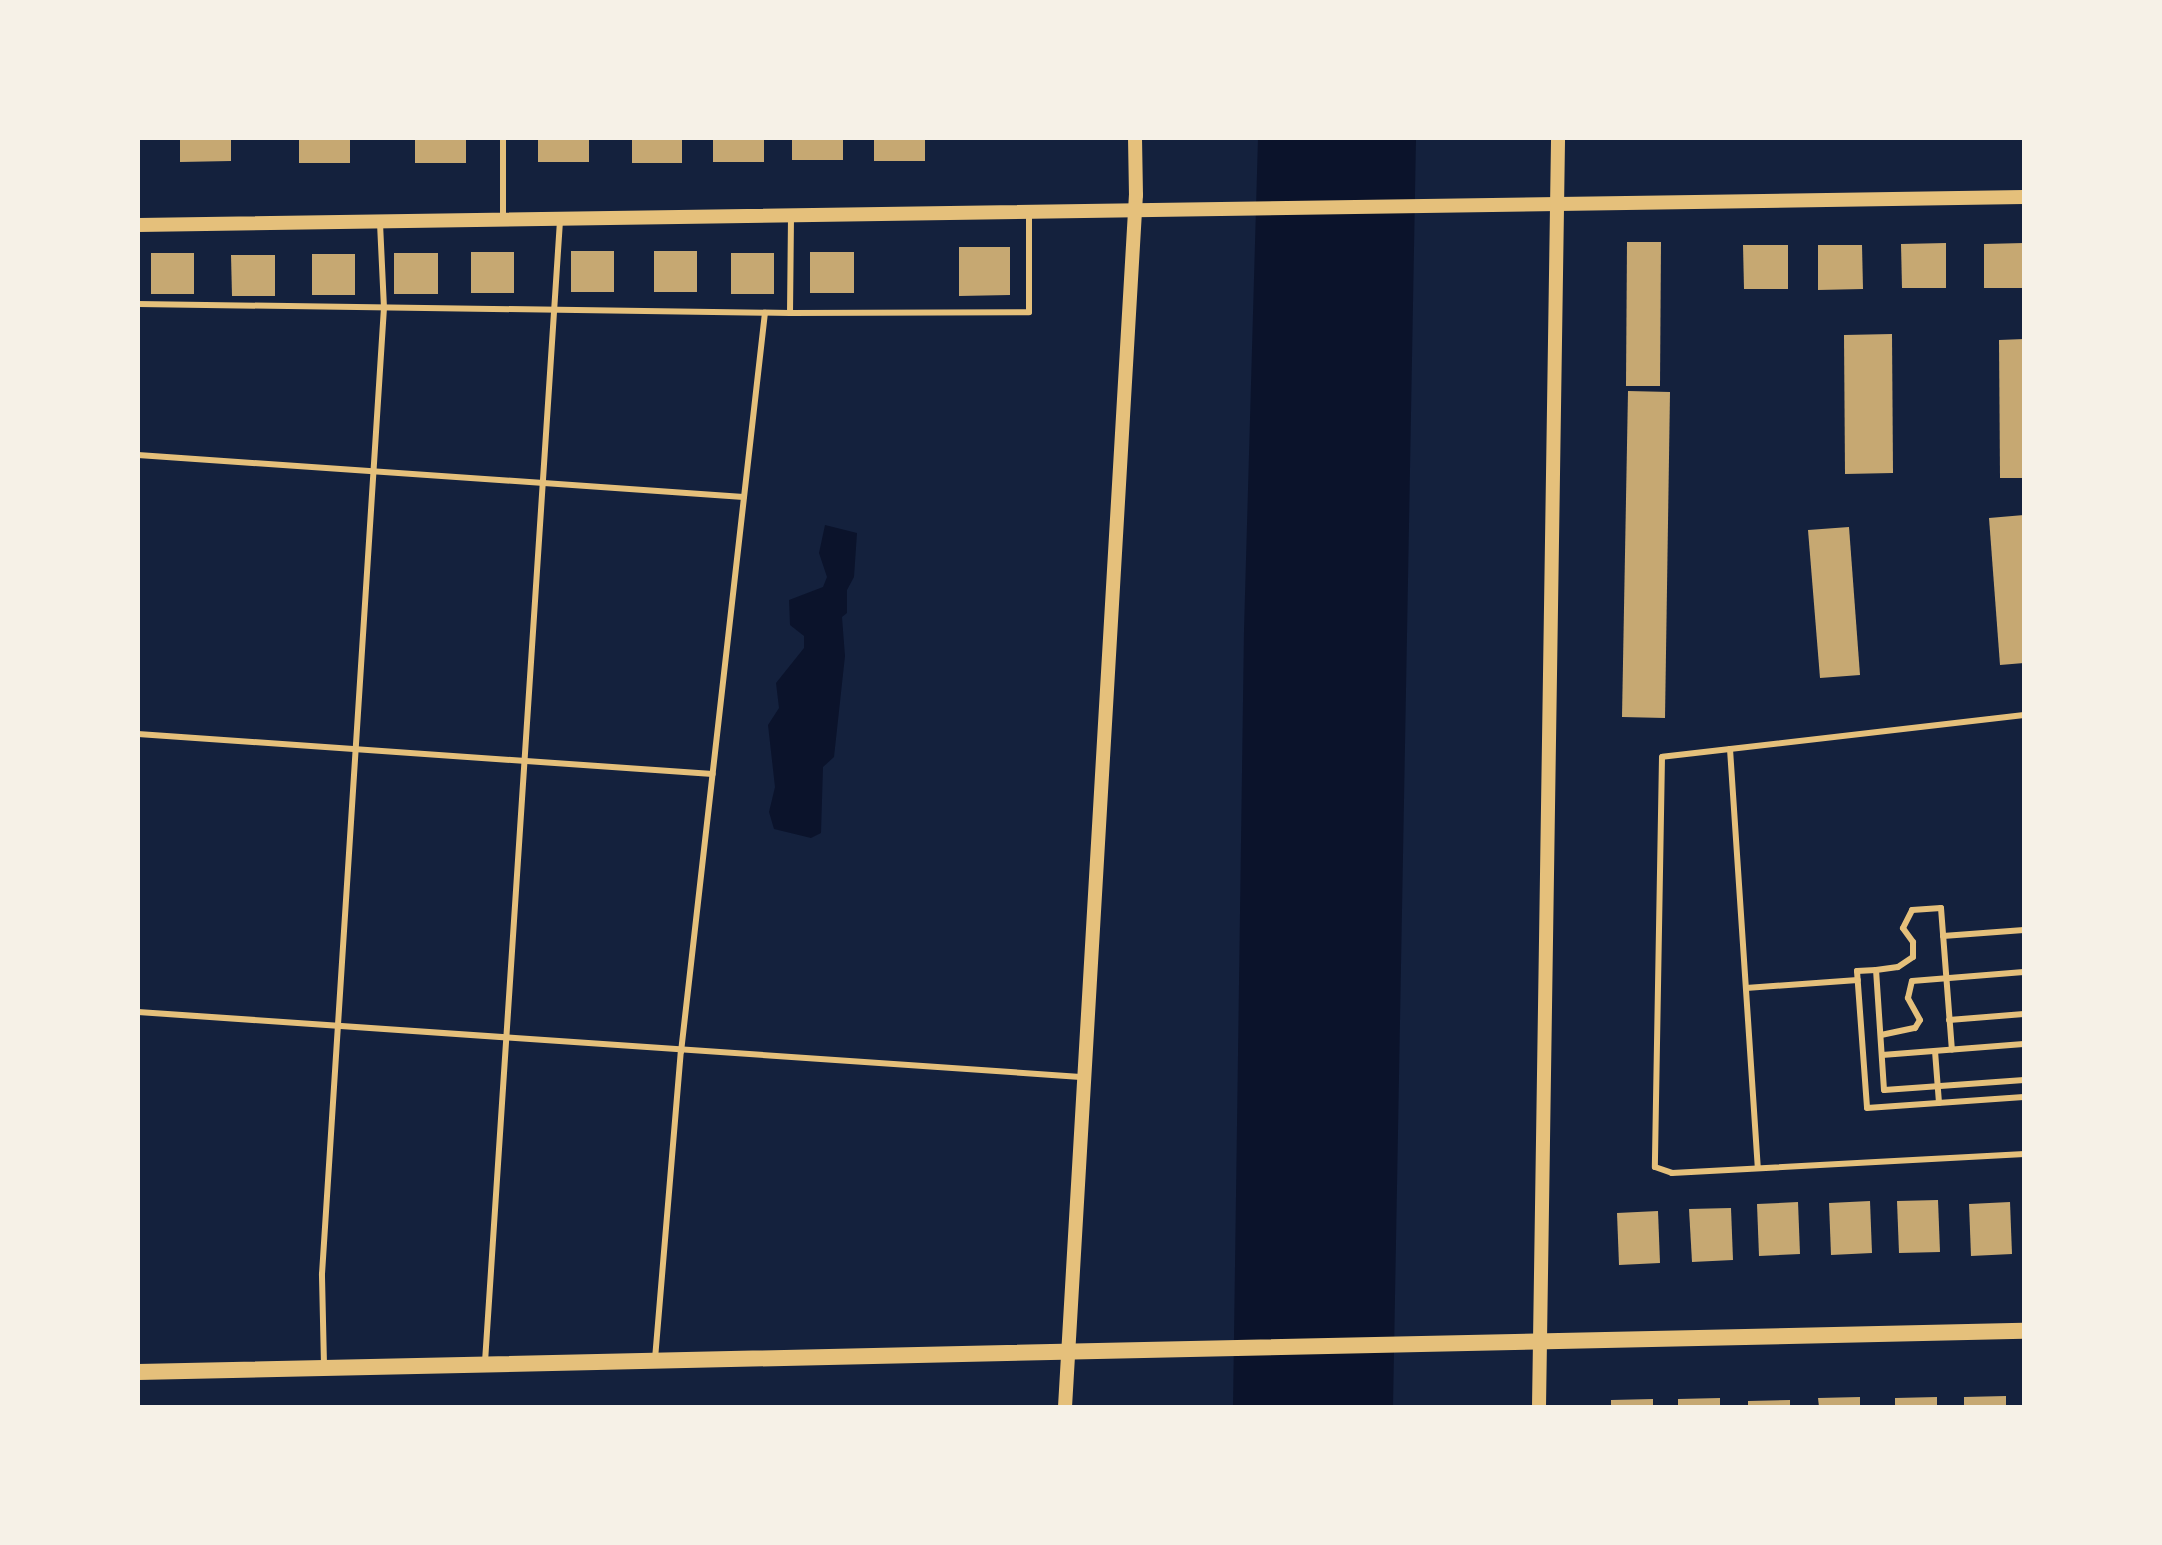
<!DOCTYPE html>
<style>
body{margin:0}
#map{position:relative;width:2162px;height:1545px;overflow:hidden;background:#14213d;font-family:"Roboto Serif",serif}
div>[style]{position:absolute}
.water>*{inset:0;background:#0b132b}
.building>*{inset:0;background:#c6a872}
.service>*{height:6px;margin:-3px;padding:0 3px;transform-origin:3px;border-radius:3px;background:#e5c07b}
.tertiary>*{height:14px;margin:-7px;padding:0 7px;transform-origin:7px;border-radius:7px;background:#e5c07b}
.secondary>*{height:16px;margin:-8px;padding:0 8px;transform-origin:8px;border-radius:8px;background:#e5c07b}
span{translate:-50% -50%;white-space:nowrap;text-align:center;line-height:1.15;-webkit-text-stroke:8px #f6f1e7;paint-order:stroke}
.frame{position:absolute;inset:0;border:140px solid #f6f1e7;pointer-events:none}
</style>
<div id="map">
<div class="water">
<div style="clip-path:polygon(1258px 138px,1416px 138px,1393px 1407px,1233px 1407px,1244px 630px)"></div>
<div style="clip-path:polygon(825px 525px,857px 533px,854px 577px,847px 590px,847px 613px,842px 617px,845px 656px,834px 757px,823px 767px,821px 833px,811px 838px,774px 829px,769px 812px,775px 787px,768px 725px,779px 708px,776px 683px,804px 648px,804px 636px,790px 625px,789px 600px,823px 587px,827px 577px,819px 553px)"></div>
</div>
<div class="building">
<div style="clip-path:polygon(180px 138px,231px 138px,231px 161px,180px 162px)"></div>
<div style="clip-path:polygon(299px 138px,350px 138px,350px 163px,299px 163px)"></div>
<div style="clip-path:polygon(415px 138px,466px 138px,466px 163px,415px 163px)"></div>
<div style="clip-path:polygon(538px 138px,589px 138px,589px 162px,538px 162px)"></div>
<div style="clip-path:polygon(632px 138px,682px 138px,682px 163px,632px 163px)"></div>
<div style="clip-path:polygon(713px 138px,764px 138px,764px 162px,713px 162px)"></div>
<div style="clip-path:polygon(792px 138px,843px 138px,843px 160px,792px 160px)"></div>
<div style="clip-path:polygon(874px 138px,925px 138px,925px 161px,874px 161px)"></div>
<div style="clip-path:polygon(1627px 242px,1661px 242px,1660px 386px,1626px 386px)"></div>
<div style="clip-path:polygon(1946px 243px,1946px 288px,1902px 288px,1901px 244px)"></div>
<div style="clip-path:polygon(2024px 243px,2024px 288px,1984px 288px,1984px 244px)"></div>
<div style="clip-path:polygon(1743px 245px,1788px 245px,1788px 289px,1744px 289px)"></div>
<div style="clip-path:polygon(1818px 245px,1862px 245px,1863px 289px,1818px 290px)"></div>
<div style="clip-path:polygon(959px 247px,1010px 247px,1010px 295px,959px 296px)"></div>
<div style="clip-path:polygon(571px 251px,614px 251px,614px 292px,571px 292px)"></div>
<div style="clip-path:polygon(654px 251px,697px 251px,697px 292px,654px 292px)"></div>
<div style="clip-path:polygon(471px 252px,514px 252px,514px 293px,471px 293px)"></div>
<div style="clip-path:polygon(810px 252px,854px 252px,854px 293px,810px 293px)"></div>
<div style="clip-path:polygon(151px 253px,194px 253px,194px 294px,151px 294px)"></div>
<div style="clip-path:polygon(394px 253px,438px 253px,438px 294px,394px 294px)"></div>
<div style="clip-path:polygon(731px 253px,774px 253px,774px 294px,731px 294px)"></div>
<div style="clip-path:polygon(312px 254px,355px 254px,355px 295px,312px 295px)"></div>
<div style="clip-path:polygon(231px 255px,275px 255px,275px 296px,232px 296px)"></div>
<div style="clip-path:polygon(1892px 334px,1893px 473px,1845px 474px,1844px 335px)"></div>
<div style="clip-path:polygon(2024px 339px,2024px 478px,2000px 478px,1999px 340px)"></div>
<div style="clip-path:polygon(1628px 391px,1670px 392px,1665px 718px,1622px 717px)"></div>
<div style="clip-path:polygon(2024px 515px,2024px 663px,2000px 665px,1989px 518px)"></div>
<div style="clip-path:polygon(1849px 527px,1860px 675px,1820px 678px,1808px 530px)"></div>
<div style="clip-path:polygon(1938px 1200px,1940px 1252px,1899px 1253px,1897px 1201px)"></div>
<div style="clip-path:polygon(1870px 1201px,1872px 1253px,1831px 1255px,1829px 1203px)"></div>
<div style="clip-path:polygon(1798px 1202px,1800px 1254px,1759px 1256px,1757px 1204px)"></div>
<div style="clip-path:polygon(2010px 1202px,2012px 1254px,1971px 1256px,1969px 1204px)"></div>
<div style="clip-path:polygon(1731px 1208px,1733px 1260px,1692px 1262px,1689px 1209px)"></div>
<div style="clip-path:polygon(1658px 1211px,1660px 1263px,1619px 1265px,1617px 1213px)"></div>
<div style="clip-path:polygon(2006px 1396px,2006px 1407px,1964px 1407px,1964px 1397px)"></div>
<div style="clip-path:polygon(1860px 1397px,1860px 1407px,1819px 1407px,1818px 1398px)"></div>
<div style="clip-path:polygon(1937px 1397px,1937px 1407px,1895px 1407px,1895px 1398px)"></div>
<div style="clip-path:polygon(1720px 1398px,1720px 1407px,1678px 1407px,1678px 1399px)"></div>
<div style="clip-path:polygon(1653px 1399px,1653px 1407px,1611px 1407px,1611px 1400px)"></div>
<div style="clip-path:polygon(1790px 1400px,1790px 1407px,1748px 1407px,1748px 1401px)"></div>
</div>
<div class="service">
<div style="left:503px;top:218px;width:80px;rotate:-90deg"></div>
<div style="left:138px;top:304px;width:652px;rotate:0.79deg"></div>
<div style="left:790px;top:313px;width:95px;rotate:-89.4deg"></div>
<div style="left:790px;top:313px;width:239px;rotate:-0.2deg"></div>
<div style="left:1029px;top:312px;width:97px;rotate:-90deg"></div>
<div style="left:138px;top:455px;width:607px;rotate:3.96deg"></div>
<div style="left:2024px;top:715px;width:364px;rotate:173.4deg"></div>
<div style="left:1662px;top:757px;width:410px;rotate:91deg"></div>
<div style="left:1655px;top:1167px;width:18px;rotate:19deg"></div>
<div style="left:1672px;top:1173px;width:353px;rotate:-3.1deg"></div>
<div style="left:138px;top:734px;width:576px;rotate:3.98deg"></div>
<div style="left:1730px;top:749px;width:420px;rotate:86.2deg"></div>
<div style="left:1943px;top:936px;width:81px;rotate:-4.2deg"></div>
<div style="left:1876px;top:970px;width:22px;rotate:-8deg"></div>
<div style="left:1898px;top:967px;width:18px;rotate:-34deg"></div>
<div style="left:1913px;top:957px;width:15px;rotate:-90deg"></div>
<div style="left:1913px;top:942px;width:17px;rotate:-126deg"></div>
<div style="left:1903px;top:928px;width:20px;rotate:-63deg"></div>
<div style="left:1912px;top:910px;width:29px;rotate:-4deg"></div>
<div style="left:1941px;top:908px;width:142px;rotate:85.6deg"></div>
<div style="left:1746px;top:988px;width:112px;rotate:-4.1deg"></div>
<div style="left:138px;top:1012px;width:945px;rotate:3.94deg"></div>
<div style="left:1949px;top:1020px;width:75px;rotate:-4.6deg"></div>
<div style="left:1881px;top:1035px;width:35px;rotate:-12deg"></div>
<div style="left:1915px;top:1028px;width:9px;rotate:-58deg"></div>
<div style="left:1920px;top:1020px;width:25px;rotate:-119deg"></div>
<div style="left:1908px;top:998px;width:17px;rotate:-77deg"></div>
<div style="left:1912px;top:981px;width:112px;rotate:-4.6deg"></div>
<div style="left:1935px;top:1051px;width:52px;rotate:85.6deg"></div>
<div style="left:1882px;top:1055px;width:142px;rotate:-4.4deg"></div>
<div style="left:2024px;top:1080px;width:140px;rotate:175.9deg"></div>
<div style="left:1884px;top:1090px;width:120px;rotate:-93.8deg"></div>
<div style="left:1876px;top:970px;width:19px;rotate:177deg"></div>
<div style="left:1857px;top:971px;width:137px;rotate:85.8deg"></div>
<div style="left:1867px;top:1108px;width:157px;rotate:-4deg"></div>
<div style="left:655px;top:1359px;width:308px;rotate:-85.2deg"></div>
<div style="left:681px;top:1052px;width:744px;rotate:-83.52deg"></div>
<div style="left:485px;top:1362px;width:1144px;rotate:-86.24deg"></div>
<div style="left:324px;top:1365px;width:91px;rotate:-91.3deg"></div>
<div style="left:322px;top:1274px;width:968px;rotate:-86.33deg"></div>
<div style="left:384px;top:308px;width:86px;rotate:-92.7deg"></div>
</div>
<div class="tertiary">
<div style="left:138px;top:225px;width:1886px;rotate:-0.85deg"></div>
<div style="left:1065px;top:1407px;width:1214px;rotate:-86.65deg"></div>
<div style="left:1136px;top:195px;width:57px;rotate:-91deg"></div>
<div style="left:1539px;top:1407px;width:1269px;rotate:-89.14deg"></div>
</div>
<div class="secondary">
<div style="left:138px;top:1372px;width:1886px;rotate:-1.25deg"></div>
</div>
<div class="frame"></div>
</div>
